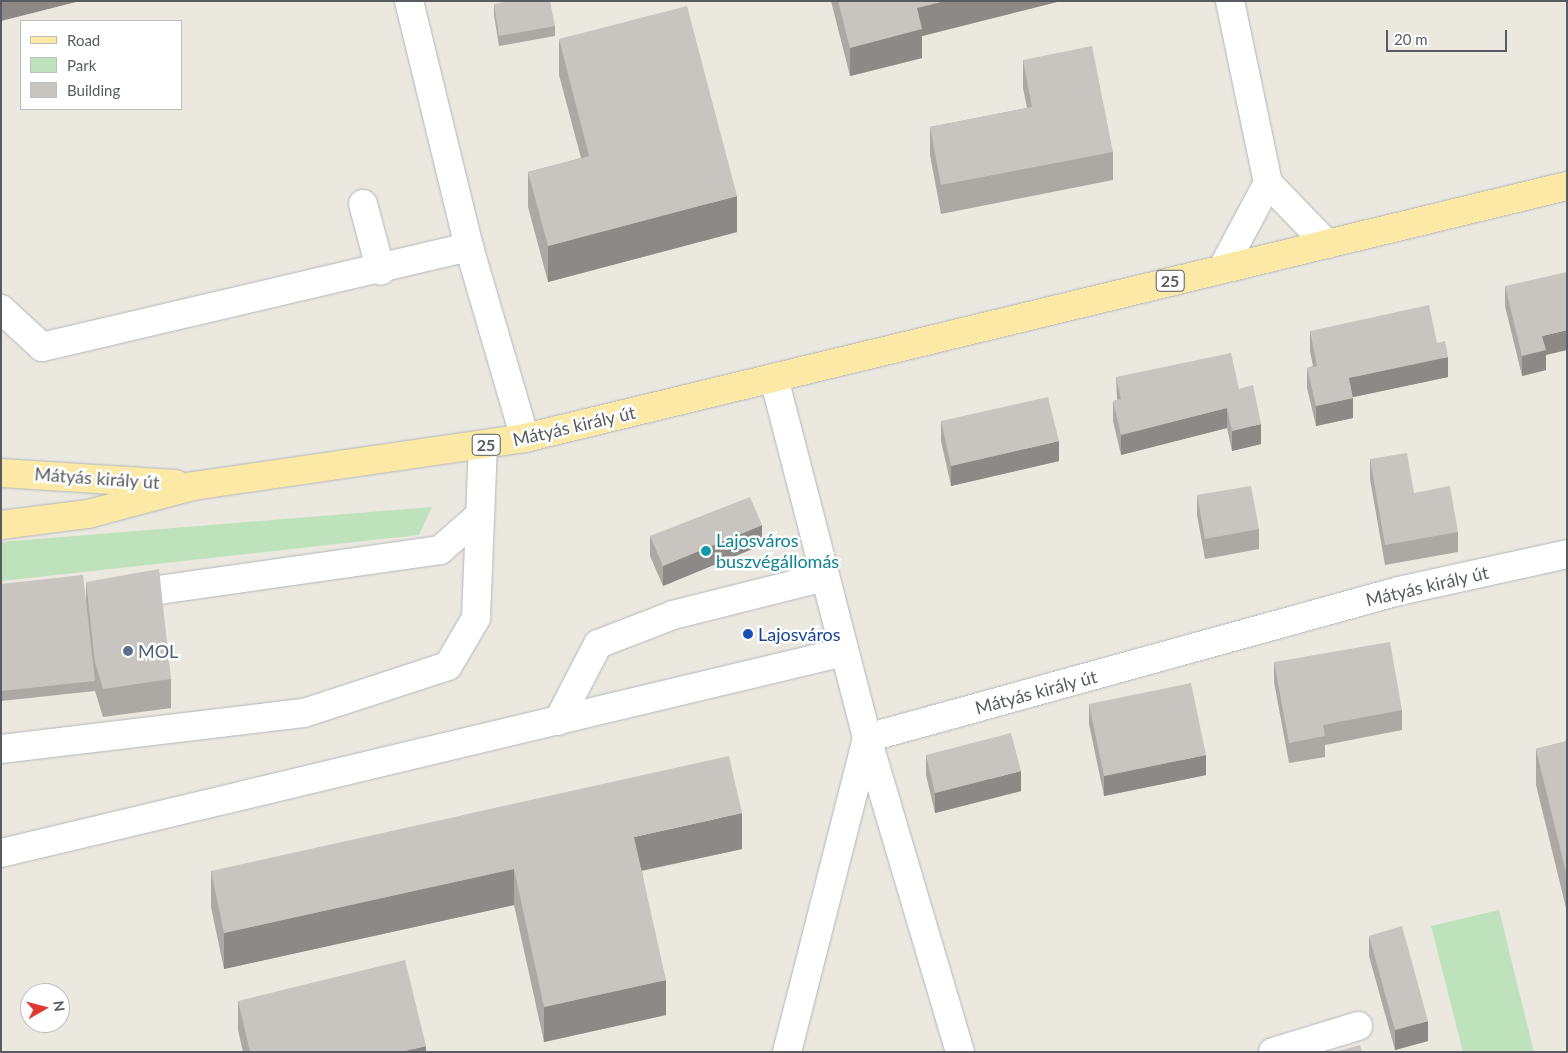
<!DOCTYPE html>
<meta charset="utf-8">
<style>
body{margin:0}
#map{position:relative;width:1568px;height:1053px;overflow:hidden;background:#ebe8df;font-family:Lato,sans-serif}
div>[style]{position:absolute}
.green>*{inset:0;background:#bee2bc}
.roads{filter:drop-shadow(0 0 1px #b2b6ba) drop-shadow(0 0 1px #b2b6ba)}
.minor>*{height:28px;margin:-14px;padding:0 14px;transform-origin:14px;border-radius:14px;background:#fff}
.major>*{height:28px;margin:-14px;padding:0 14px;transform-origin:14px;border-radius:14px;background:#fbe9a5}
.wall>*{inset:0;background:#aca9a4}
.shaded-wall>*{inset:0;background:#8c8986}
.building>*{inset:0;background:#c8c4bf}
.dots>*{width:14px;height:14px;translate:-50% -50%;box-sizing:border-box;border:2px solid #fff;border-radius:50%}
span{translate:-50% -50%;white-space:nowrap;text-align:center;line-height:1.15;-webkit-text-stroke:5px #fff;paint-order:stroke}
.shield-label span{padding:1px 4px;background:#fff;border:1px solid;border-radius:4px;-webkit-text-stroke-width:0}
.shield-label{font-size:16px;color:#585c60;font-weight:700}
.street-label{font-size:18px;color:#585c60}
.culture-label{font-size:18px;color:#0d838f}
.left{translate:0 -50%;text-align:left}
.transit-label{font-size:18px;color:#164399}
.service-label{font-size:18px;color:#4e5e75}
.frame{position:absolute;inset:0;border:2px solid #585c60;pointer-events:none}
.legend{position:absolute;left:20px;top:20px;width:162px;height:90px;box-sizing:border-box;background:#fff;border:1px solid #bcbebf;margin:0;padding:6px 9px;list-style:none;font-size:15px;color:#585c60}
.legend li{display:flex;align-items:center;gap:10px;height:25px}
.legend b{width:25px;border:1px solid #bcbebf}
.north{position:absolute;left:20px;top:983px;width:50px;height:50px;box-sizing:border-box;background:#fff;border:1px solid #bcbebf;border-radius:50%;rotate:82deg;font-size:14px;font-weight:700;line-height:20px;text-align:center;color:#585c60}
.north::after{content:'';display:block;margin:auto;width:18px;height:22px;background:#e03731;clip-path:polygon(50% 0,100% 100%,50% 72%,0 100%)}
.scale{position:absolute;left:1386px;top:30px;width:121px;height:22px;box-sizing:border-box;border:2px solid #585c60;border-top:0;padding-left:6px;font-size:15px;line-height:18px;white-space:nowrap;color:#585c60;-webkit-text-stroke:4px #fff;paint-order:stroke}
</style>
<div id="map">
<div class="green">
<div style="clip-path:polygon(432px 507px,419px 535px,1px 581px,1px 542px)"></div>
<div style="clip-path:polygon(1499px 910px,1534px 1052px,1463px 1052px,1431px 926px)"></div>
</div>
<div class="roads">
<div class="minor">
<div style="left:409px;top:1px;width:253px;rotate:76.3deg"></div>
<div style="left:469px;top:247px;width:199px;rotate:73.7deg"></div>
<div style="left:1268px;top:183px;width:85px;rotate:46deg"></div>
<div style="left:363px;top:204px;width:69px;rotate:75deg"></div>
<div style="left:1222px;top:269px;width:98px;rotate:-61.9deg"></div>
<div style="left:1268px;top:183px;width:186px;rotate:-101.8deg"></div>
<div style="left:1px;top:309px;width:56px;rotate:42.8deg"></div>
<div style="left:42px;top:347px;width:439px;rotate:-13.2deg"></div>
<div style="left:774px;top:378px;width:372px;rotate:75.5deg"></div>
<div style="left:867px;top:738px;width:327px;rotate:73.5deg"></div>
<div style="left:124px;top:595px;width:319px;rotate:-8.1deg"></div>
<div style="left:440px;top:550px;width:52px;rotate:-41.1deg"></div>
<div style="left:558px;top:721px;width:87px;rotate:-62.5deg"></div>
<div style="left:598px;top:644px;width:80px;rotate:-21.1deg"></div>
<div style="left:673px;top:615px;width:156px;rotate:-14.1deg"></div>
<div style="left:867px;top:738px;width:552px;rotate:-15.45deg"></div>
<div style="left:1399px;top:591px;width:172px;rotate:-12.4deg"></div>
<div style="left:1px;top:749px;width:305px;rotate:-6.8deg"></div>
<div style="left:304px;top:713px;width:151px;rotate:-18.1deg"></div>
<div style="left:448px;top:666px;width:56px;rotate:-59.7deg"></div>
<div style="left:476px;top:618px;width:173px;rotate:-87.7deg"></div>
<div style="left:1px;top:853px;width:867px;rotate:-13.41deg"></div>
<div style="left:787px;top:1052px;width:324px;rotate:-75.7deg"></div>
<div style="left:1273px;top:1052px;width:89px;rotate:-17deg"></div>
</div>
<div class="major">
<div style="left:1px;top:473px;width:175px;rotate:3.6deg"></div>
<div style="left:1px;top:525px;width:88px;rotate:-7.2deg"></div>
<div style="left:88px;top:514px;width:109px;rotate:-14.9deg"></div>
<div style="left:193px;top:486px;width:335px;rotate:-8.2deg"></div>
<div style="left:525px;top:438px;width:1072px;rotate:-13.6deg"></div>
</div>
</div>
<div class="wall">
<div style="clip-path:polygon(831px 1px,1061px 1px,922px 36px,922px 58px,850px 76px)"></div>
<div style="clip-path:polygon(494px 4px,555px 26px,555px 36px,499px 46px,494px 15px)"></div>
<div style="clip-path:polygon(559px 39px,737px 232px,548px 282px,528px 207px,528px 172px,581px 158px,559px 75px)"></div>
<div style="clip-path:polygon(1023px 60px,1113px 152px,1113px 180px,941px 214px,930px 155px,930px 127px,1027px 108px,1023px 88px)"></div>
<div style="clip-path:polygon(1505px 286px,1546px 355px,1546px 370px,1522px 376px,1505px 306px)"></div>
<div style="clip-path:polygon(1310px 331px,1437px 343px,1448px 377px,1353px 397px,1353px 418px,1316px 426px,1307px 388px,1307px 368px,1313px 366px,1310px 351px)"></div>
<div style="clip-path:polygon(1116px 377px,1239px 389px,1261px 444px,1232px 451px,1227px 428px,1121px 455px,1113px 421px,1113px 401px,1117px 400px)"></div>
<div style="clip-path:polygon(941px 421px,1059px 461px,951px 486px,941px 441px)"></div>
<div style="clip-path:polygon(1370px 459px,1414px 493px,1458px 532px,1458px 552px,1385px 565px,1370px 479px)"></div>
<div style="clip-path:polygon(1197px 495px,1259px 529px,1259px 549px,1205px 559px,1197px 515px)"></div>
<div style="clip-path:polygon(650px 536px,762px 545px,663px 586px,650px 556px)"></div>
<div style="clip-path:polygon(86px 582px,171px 679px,171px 708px,103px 717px,95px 691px,1px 701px,1px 584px,86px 601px)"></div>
<div style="clip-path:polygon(1274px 662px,1402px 710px,1402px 730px,1325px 745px,1325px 757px,1289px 763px,1274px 682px)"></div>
<div style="clip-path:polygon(1089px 704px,1206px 775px,1104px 796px,1089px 724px)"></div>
<div style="clip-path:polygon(1567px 741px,1567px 912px,1536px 785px,1536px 749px)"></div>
<div style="clip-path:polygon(926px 755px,1021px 791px,935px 813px,926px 775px)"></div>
<div style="clip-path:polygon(742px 849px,642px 871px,666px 1015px,544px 1042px,514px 905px,224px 969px,211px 907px,211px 871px)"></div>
<div style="clip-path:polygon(1369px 936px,1428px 1041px,1395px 1050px,1369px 956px)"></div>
<div style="clip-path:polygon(238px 1001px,426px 1052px,243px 1052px,238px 1030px)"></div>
</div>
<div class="shaded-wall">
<div style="clip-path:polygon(1px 1px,80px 1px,1px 21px)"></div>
<div style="clip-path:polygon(945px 1px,1061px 1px,922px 36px,922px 58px,850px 76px,850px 48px,917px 8px)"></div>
<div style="clip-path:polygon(737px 196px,737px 232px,548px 282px,548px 246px)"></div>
<div style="clip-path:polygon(1567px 330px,1567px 350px,1546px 355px,1546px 370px,1522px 376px,1522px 356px,1542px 336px)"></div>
<div style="clip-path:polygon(1448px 357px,1448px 377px,1349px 398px,1349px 378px)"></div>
<div style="clip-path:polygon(1353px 398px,1353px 418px,1316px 426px,1316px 406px)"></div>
<div style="clip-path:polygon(1227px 408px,1227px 428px,1121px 455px,1121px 435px)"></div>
<div style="clip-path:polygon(1261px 424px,1261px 444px,1232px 451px,1232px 431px)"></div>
<div style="clip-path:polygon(1059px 441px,1059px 461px,951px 486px,951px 466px)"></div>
<div style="clip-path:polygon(762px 525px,762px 545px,663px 586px,663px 566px)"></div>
<div style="clip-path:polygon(1206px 755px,1206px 775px,1104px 796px,1104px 776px)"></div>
<div style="clip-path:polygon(1021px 771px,1021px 791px,935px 813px,935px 793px)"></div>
<div style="clip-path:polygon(742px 813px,742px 849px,634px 872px,634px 837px)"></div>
<div style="clip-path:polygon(514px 869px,514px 905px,224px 969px,224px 933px)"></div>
<div style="clip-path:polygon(666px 980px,666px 1015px,544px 1042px,544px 1007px)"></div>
<div style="clip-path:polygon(1428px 1021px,1428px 1041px,1395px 1050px,1395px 1030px)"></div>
<div style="clip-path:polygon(426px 1046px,426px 1052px,401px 1052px)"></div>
</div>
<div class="building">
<div style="clip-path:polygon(510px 1px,550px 1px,555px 26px,499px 36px,494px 4px)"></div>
<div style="clip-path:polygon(838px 1px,945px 1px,917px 8px,922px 29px,850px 48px)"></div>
<div style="clip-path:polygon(687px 6px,737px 196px,548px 246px,528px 172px,589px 156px,559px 39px)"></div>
<div style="clip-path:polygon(1092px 46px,1113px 152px,941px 185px,930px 127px,1032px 107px,1023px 60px)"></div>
<div style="clip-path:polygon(1567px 272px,1567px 330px,1542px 336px,1546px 350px,1522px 356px,1505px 286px)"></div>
<div style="clip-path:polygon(1429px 305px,1437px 343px,1445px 341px,1448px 357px,1349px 378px,1353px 398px,1316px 406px,1307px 368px,1317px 366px,1310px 331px)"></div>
<div style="clip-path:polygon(1231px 353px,1239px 389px,1253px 385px,1261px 424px,1232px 431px,1227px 408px,1121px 435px,1113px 401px,1121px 399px,1116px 377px)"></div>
<div style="clip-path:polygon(1048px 397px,1059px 441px,951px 466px,941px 421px)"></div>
<div style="clip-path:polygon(1407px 453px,1414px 493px,1450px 486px,1458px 532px,1385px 545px,1370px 459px)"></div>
<div style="clip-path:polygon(1251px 486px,1259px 529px,1205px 539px,1197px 495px)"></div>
<div style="clip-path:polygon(750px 497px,762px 525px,663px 566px,650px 536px)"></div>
<div style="clip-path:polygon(159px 569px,171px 679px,103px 689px,95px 662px,86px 582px)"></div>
<div style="clip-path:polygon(83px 575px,95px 681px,1px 691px,1px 584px)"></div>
<div style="clip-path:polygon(1390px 642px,1402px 710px,1323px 725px,1325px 736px,1289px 743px,1274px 662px)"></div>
<div style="clip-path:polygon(1191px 683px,1206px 755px,1104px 776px,1089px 704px)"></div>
<div style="clip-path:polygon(1011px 733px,1021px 771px,935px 793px,926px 755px)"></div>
<div style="clip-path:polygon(1567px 741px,1567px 877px,1536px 749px)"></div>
<div style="clip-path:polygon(729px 756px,742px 813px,634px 837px,666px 980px,544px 1007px,514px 869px,224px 933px,211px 871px)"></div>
<div style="clip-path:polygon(1402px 926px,1428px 1021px,1395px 1030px,1369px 936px)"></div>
<div style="clip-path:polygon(405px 960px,426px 1046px,401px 1052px,250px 1052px,238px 1001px)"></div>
<div style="clip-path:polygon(1360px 1045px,1362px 1052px,1335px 1052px)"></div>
</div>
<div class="dots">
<div style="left:706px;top:551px;background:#0f9aa8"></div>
<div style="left:748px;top:634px;background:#1a4fb4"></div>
<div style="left:128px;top:651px;background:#5c6f8a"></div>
</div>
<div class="shield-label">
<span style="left:1170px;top:281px">25</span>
<span style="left:486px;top:445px">25</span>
</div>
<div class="street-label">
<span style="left:574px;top:426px;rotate:-13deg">Mátyás király út</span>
<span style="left:97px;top:478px;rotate:4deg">Mátyás király út</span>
<span style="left:1427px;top:586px;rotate:-13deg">Mátyás király út</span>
<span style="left:1036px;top:692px;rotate:-15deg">Mátyás király út</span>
</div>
<div class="culture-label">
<span class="left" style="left:716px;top:551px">Lajosváros<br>buszvégállomás</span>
</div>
<div class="transit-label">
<span class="left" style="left:758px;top:634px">Lajosváros</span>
</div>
<div class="service-label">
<span class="left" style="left:138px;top:651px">MOL</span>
</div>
<div class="frame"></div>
<ul class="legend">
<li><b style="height:6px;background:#fbe9a5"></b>Road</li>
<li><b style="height:14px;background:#bee2bc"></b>Park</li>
<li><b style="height:14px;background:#c8c4bf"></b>Building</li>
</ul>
<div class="north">N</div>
<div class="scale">20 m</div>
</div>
